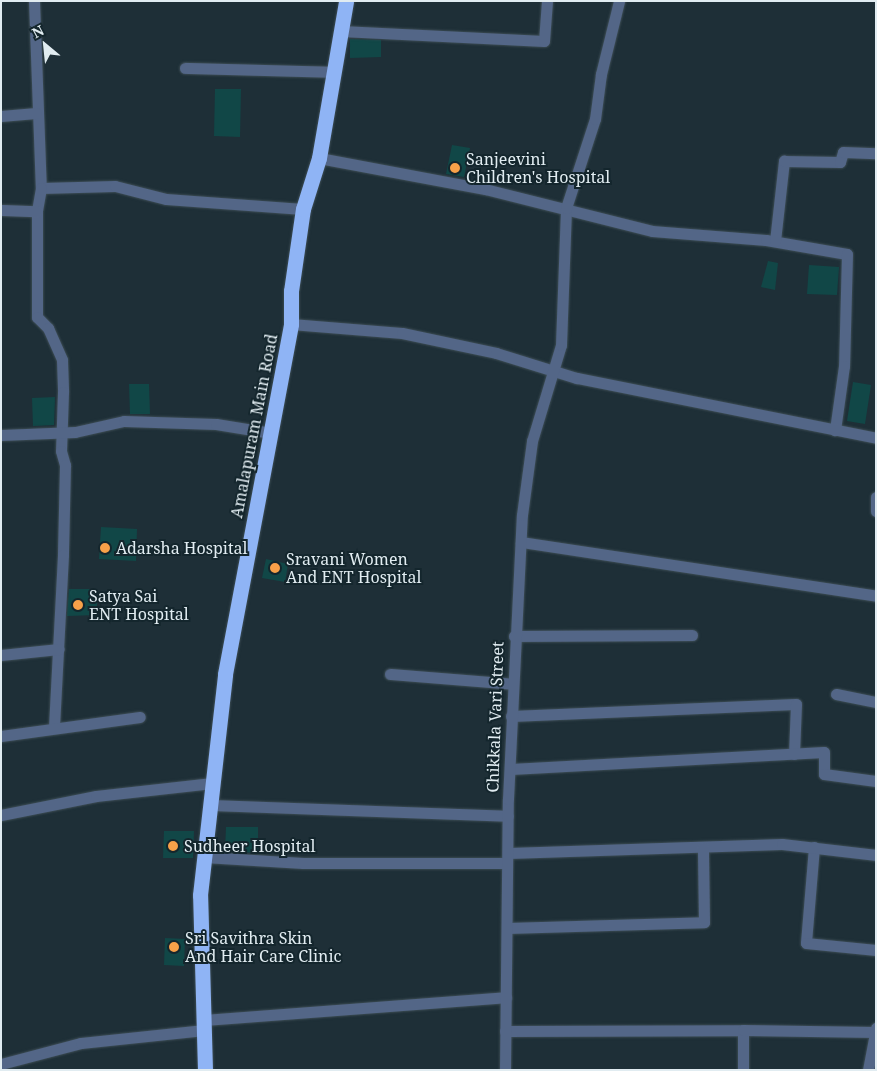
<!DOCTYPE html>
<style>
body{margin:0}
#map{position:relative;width:877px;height:1071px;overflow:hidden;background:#1e2f37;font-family:"Noto Serif",serif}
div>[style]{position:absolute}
.building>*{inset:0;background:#114747}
.roads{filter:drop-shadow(0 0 1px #3d4d55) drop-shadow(0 0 1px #3d4d55)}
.street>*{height:11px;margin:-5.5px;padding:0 5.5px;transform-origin:5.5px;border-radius:5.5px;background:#536687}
.highway>*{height:15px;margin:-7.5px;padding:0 7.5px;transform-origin:7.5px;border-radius:7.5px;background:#8fb4f5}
.dots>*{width:14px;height:14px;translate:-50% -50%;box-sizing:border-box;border:2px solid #14262d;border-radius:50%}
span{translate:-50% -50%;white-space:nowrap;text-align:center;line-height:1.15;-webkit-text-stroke:4px #14262d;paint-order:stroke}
.poi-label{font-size:16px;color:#e1ecf1}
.left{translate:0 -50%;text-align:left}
.street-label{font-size:16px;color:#e1ecf1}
.frame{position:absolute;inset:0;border:2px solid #e1ecf1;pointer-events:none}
.north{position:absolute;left:20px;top:20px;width:50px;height:50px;-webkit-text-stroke:4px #14262d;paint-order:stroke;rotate:332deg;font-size:14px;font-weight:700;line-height:20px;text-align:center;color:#e1ecf1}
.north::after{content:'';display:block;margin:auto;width:18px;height:22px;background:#e1ecf1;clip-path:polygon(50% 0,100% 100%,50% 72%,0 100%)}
</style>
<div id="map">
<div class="building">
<div style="clip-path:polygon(350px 39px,381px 40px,381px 57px,350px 58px)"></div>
<div style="clip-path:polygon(215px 89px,241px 89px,240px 137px,214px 136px)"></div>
<div style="clip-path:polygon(452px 145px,470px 148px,464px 177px,446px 174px)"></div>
<div style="clip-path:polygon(768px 261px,778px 263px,775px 290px,761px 287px)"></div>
<div style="clip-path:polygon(809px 265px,839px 267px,837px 295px,807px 294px)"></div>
<div style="clip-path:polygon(853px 382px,871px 385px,865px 424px,847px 421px)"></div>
<div style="clip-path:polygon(129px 384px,149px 384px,150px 414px,130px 414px)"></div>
<div style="clip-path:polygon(55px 397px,54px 425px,33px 426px,32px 398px)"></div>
<div style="clip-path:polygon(101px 527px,137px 529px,136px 561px,99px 559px)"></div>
<div style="clip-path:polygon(266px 559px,288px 564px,285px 582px,262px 578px)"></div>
<div style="clip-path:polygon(69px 589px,97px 589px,97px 615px,67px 616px)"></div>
<div style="clip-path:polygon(226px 827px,258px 827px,258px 853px,225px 851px)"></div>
<div style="clip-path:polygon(164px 831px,194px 831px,193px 858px,163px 858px)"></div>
<div style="clip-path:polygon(165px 938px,185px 939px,184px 966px,164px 965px)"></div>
</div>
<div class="roads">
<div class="street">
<div style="left:34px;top:1px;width:187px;rotate:87.9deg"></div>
<div style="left:41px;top:188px;width:74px;rotate:-1.5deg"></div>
<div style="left:115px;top:186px;width:53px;rotate:14.3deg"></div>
<div style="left:166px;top:199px;width:137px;rotate:4.2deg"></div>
<div style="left:341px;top:31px;width:203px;rotate:2.8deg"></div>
<div style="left:544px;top:41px;width:40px;rotate:-85.7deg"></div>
<div style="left:185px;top:68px;width:149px;rotate:1.5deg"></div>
<div style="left:1px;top:116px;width:35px;rotate:-5deg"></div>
<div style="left:319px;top:158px;width:169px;rotate:10.6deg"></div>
<div style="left:485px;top:189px;width:172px;rotate:14.1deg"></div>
<div style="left:652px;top:231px;width:114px;rotate:4.5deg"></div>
<div style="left:766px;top:240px;width:82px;rotate:9.8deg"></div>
<div style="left:847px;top:254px;width:112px;rotate:91.5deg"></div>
<div style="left:844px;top:366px;width:65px;rotate:98deg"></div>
<div style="left:41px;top:188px;width:23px;rotate:100deg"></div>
<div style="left:37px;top:211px;width:106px;rotate:90deg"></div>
<div style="left:37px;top:317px;width:16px;rotate:45deg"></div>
<div style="left:48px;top:328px;width:35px;rotate:66deg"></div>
<div style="left:62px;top:360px;width:32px;rotate:88deg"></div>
<div style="left:63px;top:392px;width:59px;rotate:91.9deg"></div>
<div style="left:61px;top:451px;width:15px;rotate:74deg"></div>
<div style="left:65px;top:465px;width:90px;rotate:91.3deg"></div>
<div style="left:63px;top:555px;width:173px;rotate:93deg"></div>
<div style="left:1px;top:210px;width:36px;rotate:2deg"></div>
<div style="left:775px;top:241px;width:81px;rotate:-83.6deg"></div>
<div style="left:784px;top:161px;width:56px;rotate:1deg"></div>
<div style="left:840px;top:162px;width:10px;rotate:-73deg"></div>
<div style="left:843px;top:152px;width:33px;rotate:2deg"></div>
<div style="left:291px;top:324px;width:111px;rotate:4.6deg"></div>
<div style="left:402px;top:333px;width:96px;rotate:12deg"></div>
<div style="left:496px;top:353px;width:85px;rotate:17.2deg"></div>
<div style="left:577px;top:378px;width:305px;rotate:11.3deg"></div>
<div style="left:1px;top:435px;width:74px;rotate:-2.3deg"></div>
<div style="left:75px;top:432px;width:50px;rotate:-12.7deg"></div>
<div style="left:124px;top:421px;width:92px;rotate:1.9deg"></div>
<div style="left:216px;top:424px;width:56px;rotate:9.3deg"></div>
<div style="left:876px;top:497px;width:14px;rotate:90deg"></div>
<div style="left:521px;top:542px;width:359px;rotate:8.6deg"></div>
<div style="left:514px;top:636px;width:178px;rotate:-0.3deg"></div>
<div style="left:1px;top:655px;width:58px;rotate:-5.9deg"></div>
<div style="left:390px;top:674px;width:123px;rotate:4.6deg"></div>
<div style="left:836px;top:694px;width:41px;rotate:11.3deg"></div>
<div style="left:511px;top:716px;width:285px;rotate:-2.4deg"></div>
<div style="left:796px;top:704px;width:50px;rotate:92.3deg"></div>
<div style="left:1px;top:736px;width:140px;rotate:-7.8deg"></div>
<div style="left:511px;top:769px;width:313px;rotate:-3.1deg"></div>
<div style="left:824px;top:752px;width:22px;rotate:90deg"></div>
<div style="left:824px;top:774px;width:52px;rotate:7.7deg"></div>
<div style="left:211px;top:805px;width:297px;rotate:2.1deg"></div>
<div style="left:1px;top:815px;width:97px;rotate:-11.3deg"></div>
<div style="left:96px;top:796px;width:117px;rotate:-6.4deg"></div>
<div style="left:814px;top:847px;width:96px;rotate:94.8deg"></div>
<div style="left:806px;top:943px;width:70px;rotate:5.7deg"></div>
<div style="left:509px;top:853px;width:273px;rotate:-1.9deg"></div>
<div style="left:782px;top:844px;width:95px;rotate:6.7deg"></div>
<div style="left:204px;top:857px;width:99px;rotate:3.5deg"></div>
<div style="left:303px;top:863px;width:204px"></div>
<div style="left:507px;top:928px;width:197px;rotate:-1.7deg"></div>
<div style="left:704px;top:922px;width:75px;rotate:-90.8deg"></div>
<div style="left:203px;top:1020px;width:304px;rotate:-4.3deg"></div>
<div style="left:505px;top:1031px;width:238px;rotate:-0.2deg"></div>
<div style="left:1px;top:1064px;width:83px;rotate:-14.7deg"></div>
<div style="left:81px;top:1043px;width:124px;rotate:-6deg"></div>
<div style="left:505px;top:1070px;width:271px;rotate:-89.4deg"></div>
<div style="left:508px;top:799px;width:284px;rotate:-87.2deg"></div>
<div style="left:522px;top:515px;width:75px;rotate:-82.3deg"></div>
<div style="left:532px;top:441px;width:100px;rotate:-73.2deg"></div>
<div style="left:561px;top:345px;width:137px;rotate:-87.9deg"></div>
<div style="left:566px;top:208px;width:94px;rotate:-72deg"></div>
<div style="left:595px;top:119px;width:45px;rotate:-82.4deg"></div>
<div style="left:601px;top:74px;width:75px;rotate:-76.1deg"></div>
<div style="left:743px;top:1070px;width:40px;rotate:-90deg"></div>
<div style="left:743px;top:1030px;width:133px;rotate:0.9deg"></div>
<div style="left:868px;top:1070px;width:43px;rotate:-79.2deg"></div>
</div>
<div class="highway">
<div style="left:205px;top:1070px;width:175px;rotate:-91.6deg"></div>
<div style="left:200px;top:895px;width:222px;rotate:-83.5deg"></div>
<div style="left:225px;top:674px;width:356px;rotate:-79.3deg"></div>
<div style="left:291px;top:324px;width:33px;rotate:-90deg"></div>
<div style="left:291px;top:291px;width:83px;rotate:-81.7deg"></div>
<div style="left:303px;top:209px;width:53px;rotate:-72.6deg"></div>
<div style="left:319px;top:158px;width:159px;rotate:-80.2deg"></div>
</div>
</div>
<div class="dots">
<div style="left:455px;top:168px;background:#f7a149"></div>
<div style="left:105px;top:548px;background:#f7a149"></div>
<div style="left:275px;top:568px;background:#f7a149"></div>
<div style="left:78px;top:605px;background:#f7a149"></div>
<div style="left:173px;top:846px;background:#f7a149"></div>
<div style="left:174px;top:947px;background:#f7a149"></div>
</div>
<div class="poi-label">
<span class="left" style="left:466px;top:168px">Sanjeevini<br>Children's Hospital</span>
<span class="left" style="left:116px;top:548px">Adarsha Hospital</span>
<span class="left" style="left:286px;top:568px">Sravani Women<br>And ENT Hospital</span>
<span class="left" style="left:89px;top:605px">Satya Sai<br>ENT Hospital</span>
<span class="left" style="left:184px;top:846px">Sudheer Hospital</span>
<span class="left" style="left:185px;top:947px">Sri Savithra Skin<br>And Hair Care Clinic</span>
</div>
<div class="street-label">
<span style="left:254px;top:426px;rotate:-79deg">Amalapuram Main Road</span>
<span style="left:495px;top:717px;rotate:-88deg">Chikkala Vari Street</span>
</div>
<div class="frame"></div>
<div class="north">N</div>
</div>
